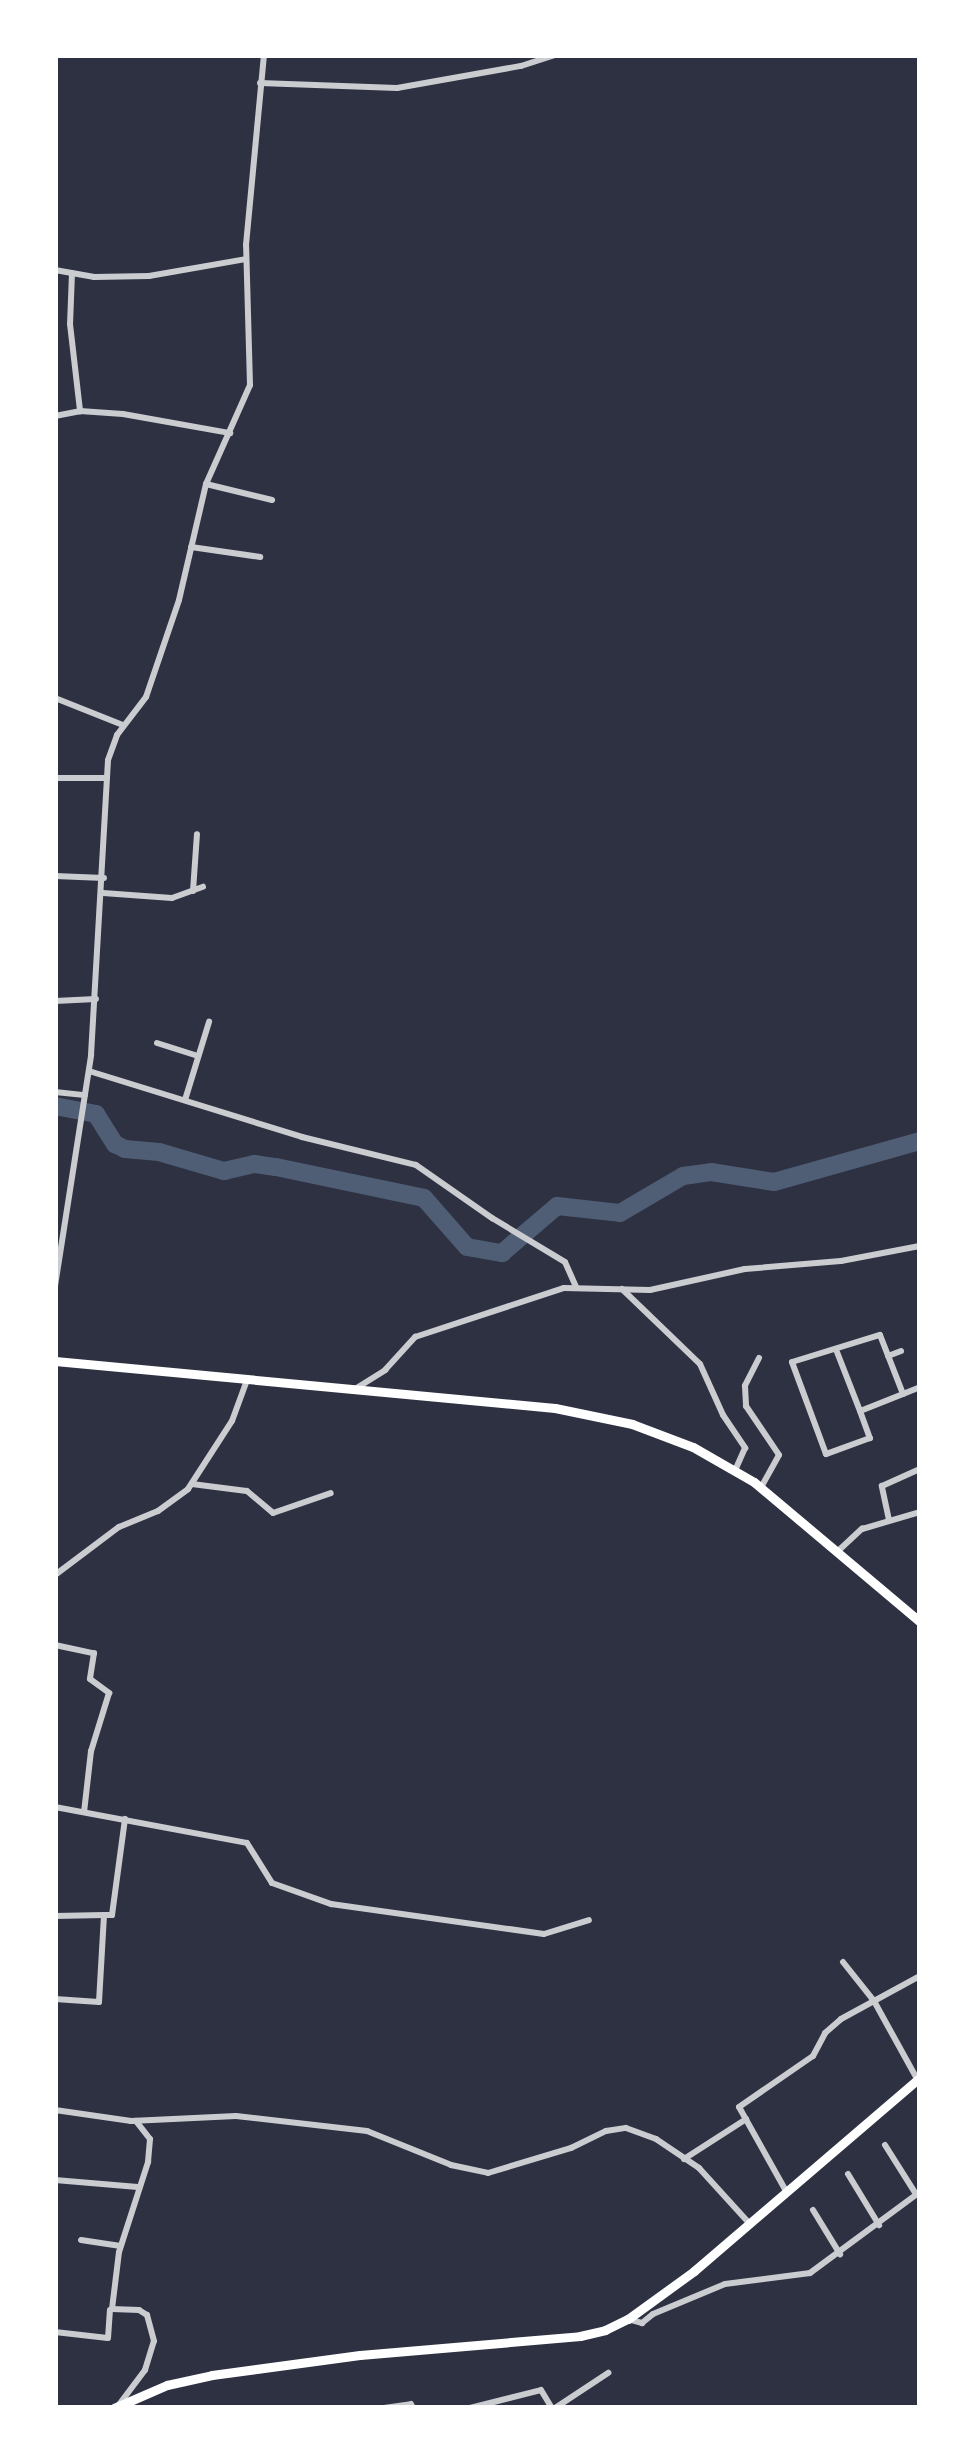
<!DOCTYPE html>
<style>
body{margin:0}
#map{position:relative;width:975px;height:2463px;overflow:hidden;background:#2d3142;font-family:"DM Sans",sans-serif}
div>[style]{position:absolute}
.river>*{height:18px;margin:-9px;padding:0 9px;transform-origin:9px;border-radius:9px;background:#4f5d75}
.minor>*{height:6px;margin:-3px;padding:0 3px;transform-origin:3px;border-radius:3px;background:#caccd0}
.secondary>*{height:9px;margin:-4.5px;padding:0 4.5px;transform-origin:4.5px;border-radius:4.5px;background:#fff}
.primary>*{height:9px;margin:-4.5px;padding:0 4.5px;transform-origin:4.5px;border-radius:4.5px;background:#fff}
span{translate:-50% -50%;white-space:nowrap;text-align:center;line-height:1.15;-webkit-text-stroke:10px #fff;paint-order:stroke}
.frame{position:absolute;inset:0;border:58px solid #fff;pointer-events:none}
</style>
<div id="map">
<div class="river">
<div style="left:55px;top:1106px;width:42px;rotate:11deg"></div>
<div style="left:96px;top:1114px;width:36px;rotate:58deg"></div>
<div style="left:115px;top:1144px;width:11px;rotate:27deg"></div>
<div style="left:125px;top:1149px;width:34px;rotate:5deg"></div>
<div style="left:159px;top:1152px;width:68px;rotate:16.3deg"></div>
<div style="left:224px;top:1171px;width:31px;rotate:-13deg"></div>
<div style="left:254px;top:1164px;width:22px;rotate:8deg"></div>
<div style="left:276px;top:1167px;width:151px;rotate:11.8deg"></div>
<div style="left:424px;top:1198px;width:65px;rotate:48.7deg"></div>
<div style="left:467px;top:1247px;width:36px;rotate:10deg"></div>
<div style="left:502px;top:1253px;width:72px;rotate:-40.5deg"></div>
<div style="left:557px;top:1206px;width:63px;rotate:6.3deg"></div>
<div style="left:620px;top:1213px;width:73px;rotate:-30.4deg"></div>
<div style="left:683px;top:1176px;width:28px;rotate:-8deg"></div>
<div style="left:711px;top:1172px;width:64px;rotate:9deg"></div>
<div style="left:774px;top:1182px;width:152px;rotate:-15.7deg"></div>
</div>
<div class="minor">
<div style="left:260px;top:83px;width:137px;rotate:2.1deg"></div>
<div style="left:397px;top:88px;width:126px;rotate:-10.1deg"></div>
<div style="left:521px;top:66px;width:35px;rotate:-18deg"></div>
<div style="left:55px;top:270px;width:40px;rotate:10deg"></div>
<div style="left:94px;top:277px;width:55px;rotate:-1deg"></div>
<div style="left:149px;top:276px;width:98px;rotate:-9.9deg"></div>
<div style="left:72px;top:273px;width:51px;rotate:92.2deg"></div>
<div style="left:70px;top:324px;width:88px;rotate:83.4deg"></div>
<div style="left:55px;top:416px;width:25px;rotate:-11deg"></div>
<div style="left:80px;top:411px;width:43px;rotate:4deg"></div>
<div style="left:123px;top:414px;width:109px;rotate:10.1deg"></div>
<div style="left:206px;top:484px;width:68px;rotate:13.6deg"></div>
<div style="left:191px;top:547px;width:70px;rotate:8.2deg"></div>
<div style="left:55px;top:698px;width:73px;rotate:21.7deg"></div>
<div style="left:55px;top:778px;width:52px"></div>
<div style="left:55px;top:876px;width:49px;rotate:2.3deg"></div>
<div style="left:193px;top:891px;width:57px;rotate:-86deg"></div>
<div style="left:103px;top:893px;width:69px;rotate:4.1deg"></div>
<div style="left:172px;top:898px;width:33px;rotate:-20deg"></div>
<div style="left:55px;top:1001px;width:41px;rotate:-2.8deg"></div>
<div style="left:157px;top:1043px;width:43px;rotate:17.6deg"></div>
<div style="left:89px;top:1071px;width:223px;rotate:17.2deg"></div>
<div style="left:302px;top:1137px;width:117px;rotate:13.8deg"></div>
<div style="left:416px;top:1165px;width:93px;rotate:34.9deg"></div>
<div style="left:492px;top:1218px;width:85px;rotate:31.1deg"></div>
<div style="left:565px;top:1262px;width:27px;rotate:66deg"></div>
<div style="left:55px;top:1092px;width:30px;rotate:6deg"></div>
<div style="left:185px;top:1100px;width:82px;rotate:-72.9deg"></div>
<div style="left:55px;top:1286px;width:234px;rotate:-81.1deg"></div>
<div style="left:91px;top:1055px;width:295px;rotate:-86.7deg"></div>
<div style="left:108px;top:760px;width:27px;rotate:-70deg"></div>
<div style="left:117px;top:735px;width:48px;rotate:-52.7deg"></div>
<div style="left:146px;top:697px;width:102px;rotate:-71.2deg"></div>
<div style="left:179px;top:600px;width:119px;rotate:-76.9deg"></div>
<div style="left:206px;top:484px;width:108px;rotate:-66deg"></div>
<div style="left:250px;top:385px;width:140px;rotate:-91.6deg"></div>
<div style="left:246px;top:245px;width:191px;rotate:-84.6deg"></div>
<div style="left:622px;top:1289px;width:108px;rotate:43.9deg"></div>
<div style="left:700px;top:1364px;width:56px;rotate:65.7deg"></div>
<div style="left:723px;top:1415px;width:40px;rotate:56deg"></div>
<div style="left:745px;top:1448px;width:24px;rotate:114deg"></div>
<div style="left:880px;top:1335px;width:63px;rotate:68.7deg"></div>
<div style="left:903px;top:1394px;width:46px;rotate:158.4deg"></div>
<div style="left:860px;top:1411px;width:29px;rotate:70deg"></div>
<div style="left:870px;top:1438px;width:47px;rotate:160deg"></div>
<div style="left:826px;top:1454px;width:98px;rotate:-110.3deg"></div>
<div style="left:792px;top:1362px;width:92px;rotate:-17.1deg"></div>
<div style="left:837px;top:1352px;width:63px;rotate:68.7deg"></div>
<div style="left:888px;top:1356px;width:14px;rotate:-21deg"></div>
<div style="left:759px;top:1358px;width:31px;rotate:117deg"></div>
<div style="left:745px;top:1386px;width:20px;rotate:87deg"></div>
<div style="left:746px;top:1406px;width:59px;rotate:56deg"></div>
<div style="left:779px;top:1455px;width:37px;rotate:119deg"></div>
<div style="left:355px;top:1389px;width:36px;rotate:-32deg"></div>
<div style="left:385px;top:1370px;width:45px;rotate:-47.7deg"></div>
<div style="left:415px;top:1337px;width:157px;rotate:-18.2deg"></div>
<div style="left:564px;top:1288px;width:86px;rotate:1.3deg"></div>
<div style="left:650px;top:1290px;width:97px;rotate:-12.5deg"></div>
<div style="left:745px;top:1269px;width:96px;rotate:-4.8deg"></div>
<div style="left:841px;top:1261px;width:80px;rotate:-10.8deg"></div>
<div style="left:903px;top:1394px;width:18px;rotate:-22deg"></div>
<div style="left:192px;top:1484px;width:55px;rotate:7.3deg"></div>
<div style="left:247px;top:1491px;width:34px;rotate:40deg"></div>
<div style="left:273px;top:1513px;width:61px;rotate:-19deg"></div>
<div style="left:889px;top:1520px;width:35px;rotate:-102deg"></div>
<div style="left:882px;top:1486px;width:42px;rotate:-24.1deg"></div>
<div style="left:838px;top:1551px;width:33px;rotate:-43deg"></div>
<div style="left:862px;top:1529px;width:60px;rotate:-16.3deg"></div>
<div style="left:55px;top:1575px;width:80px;rotate:-36.9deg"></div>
<div style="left:119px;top:1527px;width:42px;rotate:-22.3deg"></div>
<div style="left:158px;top:1511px;width:37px;rotate:-36deg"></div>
<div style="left:188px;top:1489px;width:81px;rotate:-57.1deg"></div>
<div style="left:232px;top:1421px;width:44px;rotate:-69.9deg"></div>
<div style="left:55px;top:1645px;width:40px;rotate:12deg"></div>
<div style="left:94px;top:1653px;width:26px;rotate:99deg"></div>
<div style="left:90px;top:1679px;width:24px;rotate:36deg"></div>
<div style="left:109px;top:1693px;width:61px;rotate:107.2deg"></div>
<div style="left:91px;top:1751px;width:61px;rotate:96.5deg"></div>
<div style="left:55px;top:1807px;width:195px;rotate:10.6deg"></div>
<div style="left:247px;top:1843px;width:47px;rotate:58deg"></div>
<div style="left:272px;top:1883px;width:63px;rotate:19.6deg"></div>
<div style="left:331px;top:1904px;width:215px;rotate:8deg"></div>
<div style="left:544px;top:1934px;width:47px;rotate:-17.3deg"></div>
<div style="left:55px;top:1916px;width:49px;rotate:-1.2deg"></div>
<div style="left:843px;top:1962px;width:50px;rotate:51.5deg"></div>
<div style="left:874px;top:2001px;width:89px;rotate:61.1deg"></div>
<div style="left:55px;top:1999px;width:44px;rotate:3.9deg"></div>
<div style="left:99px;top:2002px;width:87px;rotate:-86.7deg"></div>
<div style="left:104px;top:1915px;width:8px"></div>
<div style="left:112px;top:1915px;width:97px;rotate:-82.3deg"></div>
<div style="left:55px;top:2110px;width:77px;rotate:8.2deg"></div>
<div style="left:131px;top:2121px;width:105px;rotate:-2.7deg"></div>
<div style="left:236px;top:2116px;width:132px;rotate:6.5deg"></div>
<div style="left:367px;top:2131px;width:91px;rotate:22deg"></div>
<div style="left:451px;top:2165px;width:38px;rotate:12deg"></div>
<div style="left:488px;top:2173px;width:87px;rotate:-16.8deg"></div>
<div style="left:571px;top:2148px;width:39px;rotate:-26deg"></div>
<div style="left:606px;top:2131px;width:20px;rotate:-9deg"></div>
<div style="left:626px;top:2128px;width:32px;rotate:20deg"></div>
<div style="left:656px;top:2139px;width:52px;rotate:34deg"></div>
<div style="left:699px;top:2168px;width:74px;rotate:47.7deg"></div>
<div style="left:885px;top:2145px;width:58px;rotate:57.7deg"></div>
<div style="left:684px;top:2159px;width:74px;rotate:-32.8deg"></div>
<div style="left:848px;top:2174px;width:60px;rotate:58.7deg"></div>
<div style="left:55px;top:2180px;width:83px;rotate:4.8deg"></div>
<div style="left:786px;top:2191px;width:96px;rotate:-119.2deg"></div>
<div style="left:739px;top:2107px;width:90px;rotate:-34.6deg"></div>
<div style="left:813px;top:2056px;width:26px;rotate:-62deg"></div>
<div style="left:825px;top:2033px;width:21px;rotate:-41deg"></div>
<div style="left:841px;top:2019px;width:90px;rotate:-28.6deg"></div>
<div style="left:813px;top:2210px;width:52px;rotate:58.5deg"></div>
<div style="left:81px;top:2240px;width:40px;rotate:8.5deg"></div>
<div style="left:628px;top:2319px;width:15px;rotate:16deg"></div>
<div style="left:642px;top:2323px;width:14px;rotate:-39deg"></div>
<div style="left:653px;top:2314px;width:78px;rotate:-22.6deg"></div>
<div style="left:725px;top:2284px;width:86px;rotate:-7.4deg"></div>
<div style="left:810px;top:2273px;width:137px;rotate:-36.4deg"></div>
<div style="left:55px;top:2332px;width:53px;rotate:6.5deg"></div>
<div style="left:108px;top:2338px;width:28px;rotate:-86deg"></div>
<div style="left:118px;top:2406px;width:45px;rotate:-53.1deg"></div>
<div style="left:145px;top:2370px;width:30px;rotate:-73deg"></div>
<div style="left:154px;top:2341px;width:27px;rotate:-105deg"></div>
<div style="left:147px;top:2315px;width:9px;rotate:-148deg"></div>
<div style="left:139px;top:2310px;width:27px;rotate:-178deg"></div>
<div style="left:112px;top:2309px;width:57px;rotate:-83deg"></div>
<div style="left:119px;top:2252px;width:95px;rotate:-72.1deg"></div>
<div style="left:148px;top:2162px;width:23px;rotate:-85deg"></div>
<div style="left:150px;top:2139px;width:23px;rotate:-128deg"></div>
<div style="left:384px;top:2408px;width:27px;rotate:-8deg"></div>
<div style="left:411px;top:2404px;width:4px;rotate:63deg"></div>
<div style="left:470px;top:2408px;width:73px;rotate:-14.2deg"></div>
<div style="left:541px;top:2390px;width:21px;rotate:59deg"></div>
<div style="left:555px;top:2408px;width:64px;rotate:-33.4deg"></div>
</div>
<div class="secondary">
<div style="left:55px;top:1361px;width:502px;rotate:5.37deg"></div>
<div style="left:555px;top:1408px;width:79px;rotate:11.7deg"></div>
<div style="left:632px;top:1424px;width:65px;rotate:20.7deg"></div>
<div style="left:693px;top:1447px;width:70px;rotate:29.8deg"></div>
<div style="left:754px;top:1482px;width:217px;rotate:40.1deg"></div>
</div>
<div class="primary">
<div style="left:114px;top:2408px;width:58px;rotate:-23.5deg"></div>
<div style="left:167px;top:2385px;width:46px;rotate:-12.5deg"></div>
<div style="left:212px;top:2375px;width:149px;rotate:-7.7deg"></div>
<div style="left:360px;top:2355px;width:221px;rotate:-4.9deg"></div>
<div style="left:580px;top:2336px;width:26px;rotate:-13deg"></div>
<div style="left:605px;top:2330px;width:25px;rotate:-26deg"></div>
<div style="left:628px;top:2319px;width:82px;rotate:-36deg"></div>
<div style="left:694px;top:2271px;width:298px;rotate:-40.6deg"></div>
</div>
<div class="frame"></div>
</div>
